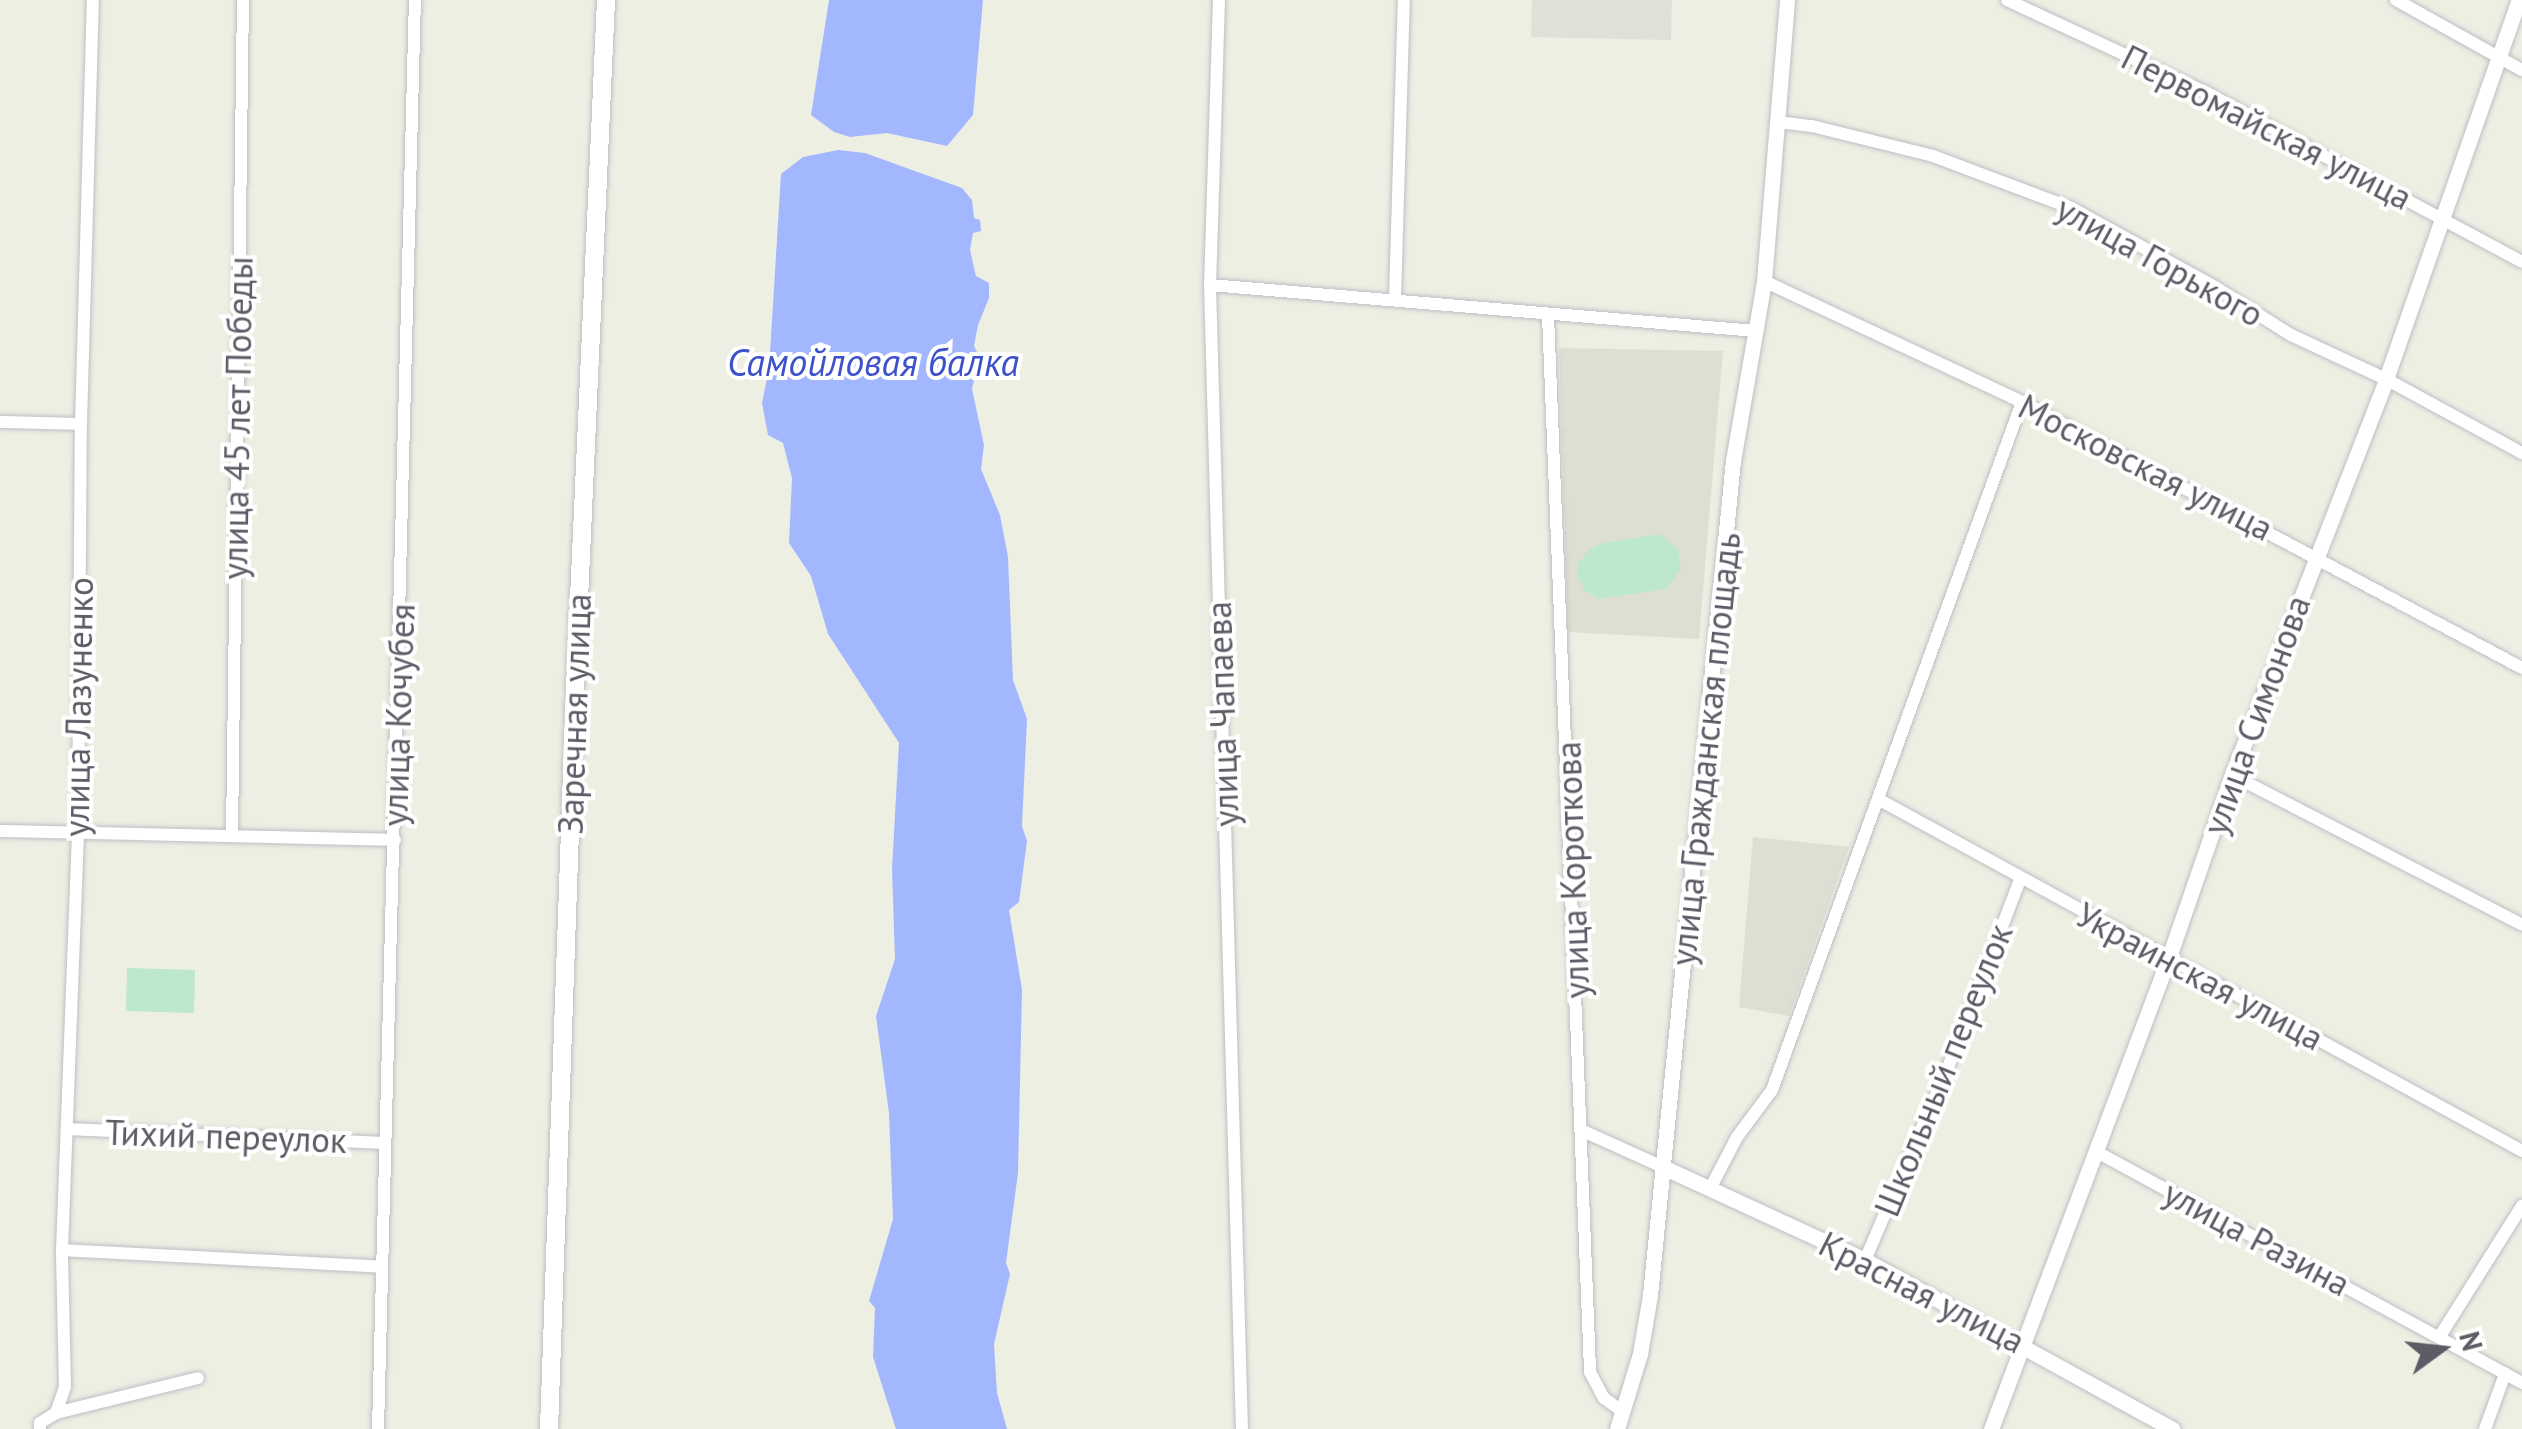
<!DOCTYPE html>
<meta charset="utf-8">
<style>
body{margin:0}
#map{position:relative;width:2522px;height:1429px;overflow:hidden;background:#edefe3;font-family:"PT Sans",sans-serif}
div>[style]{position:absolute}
.industrial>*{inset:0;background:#dfe0d7}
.education>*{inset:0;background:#dddfd2}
.green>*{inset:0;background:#bde8cc}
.water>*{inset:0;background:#a3b7ff}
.roads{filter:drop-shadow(0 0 2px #bdbec5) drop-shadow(0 0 2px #bdbec5)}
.minor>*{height:12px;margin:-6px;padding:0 6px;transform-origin:6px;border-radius:6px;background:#fff}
.tertiary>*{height:15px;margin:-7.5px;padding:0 7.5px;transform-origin:7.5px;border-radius:7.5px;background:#fff}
.secondary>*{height:18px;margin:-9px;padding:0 9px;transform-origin:9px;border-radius:9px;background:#fff}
span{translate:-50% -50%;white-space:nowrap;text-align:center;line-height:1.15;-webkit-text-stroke:8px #fff;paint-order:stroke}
.street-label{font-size:35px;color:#5b5c65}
.water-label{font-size:38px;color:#3d51cb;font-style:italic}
.north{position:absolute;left:2392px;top:1299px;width:100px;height:100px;-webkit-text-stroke:8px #fff;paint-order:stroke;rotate:75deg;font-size:28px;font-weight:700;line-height:40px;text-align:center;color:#5b5c65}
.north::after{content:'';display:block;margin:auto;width:35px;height:45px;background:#5b5c65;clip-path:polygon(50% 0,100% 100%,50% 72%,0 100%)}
</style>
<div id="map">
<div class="industrial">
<div style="clip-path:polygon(1532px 0,1672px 0,1671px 40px,1531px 37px)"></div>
</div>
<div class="education">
<div style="clip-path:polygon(1559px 348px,1723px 351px,1699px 639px,1568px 632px)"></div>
<div style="clip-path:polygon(1753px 837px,1849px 847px,1789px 1016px,1739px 1007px)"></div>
</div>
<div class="green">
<div style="clip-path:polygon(1660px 534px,1678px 549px,1681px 569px,1666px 589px,1599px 599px,1584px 590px,1577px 575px,1579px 562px,1589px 550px,1603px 543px)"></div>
<div style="clip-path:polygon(127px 968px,195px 970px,194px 1013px,126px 1011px)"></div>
</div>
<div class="water">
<div style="clip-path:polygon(829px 0,983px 0,973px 115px,947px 146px,887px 133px,850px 137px,834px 132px,811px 115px)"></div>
<div style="clip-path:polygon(838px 150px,865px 153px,962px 188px,972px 200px,974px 218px,980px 220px,981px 231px,973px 233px,970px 250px,976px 276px,989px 283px,989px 298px,978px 325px,974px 346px,979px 356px,972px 389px,984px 445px,981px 469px,1000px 515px,1008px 557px,1013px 680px,1027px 719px,1022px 826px,1027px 841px,1019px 902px,1009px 910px,1022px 990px,1018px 1173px,1006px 1263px,1010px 1274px,994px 1344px,997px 1393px,1007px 1429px,896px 1429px,873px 1357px,875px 1308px,869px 1301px,893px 1219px,889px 1113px,876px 1016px,895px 959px,892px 869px,899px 743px,828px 634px,811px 576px,789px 543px,792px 478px,783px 443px,768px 435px,762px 403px,769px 369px,781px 174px,803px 157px)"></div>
</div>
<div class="roads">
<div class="minor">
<div style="left:1219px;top:0;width:285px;rotate:91.8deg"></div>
<div style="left:1210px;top:285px;width:1144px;rotate:88.4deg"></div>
<div style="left:2007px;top:0;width:221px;rotate:24.9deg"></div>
<div style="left:2207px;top:93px;width:357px;rotate:28.2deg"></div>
<div style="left:2396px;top:0;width:144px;rotate:29.1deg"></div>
<div style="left:1778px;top:122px;width:34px;rotate:7deg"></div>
<div style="left:1812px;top:126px;width:125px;rotate:13.9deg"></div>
<div style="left:1933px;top:156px;width:147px;rotate:20.6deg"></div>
<div style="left:2071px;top:208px;width:164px;rotate:28.7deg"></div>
<div style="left:2215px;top:287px;width:90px;rotate:32.3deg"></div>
<div style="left:2291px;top:335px;width:105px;rotate:24.9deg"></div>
<div style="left:2386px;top:379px;width:155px;rotate:28.6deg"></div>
<div style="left:1764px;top:281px;width:285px;rotate:25.1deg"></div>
<div style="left:2022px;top:402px;width:566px;rotate:28.01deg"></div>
<div style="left:1210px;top:285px;width:547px;rotate:4.82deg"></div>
<div style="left:1395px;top:298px;width:298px;rotate:-88.3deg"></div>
<div style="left:1548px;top:315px;width:1058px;rotate:87.72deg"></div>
<div style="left:1590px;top:1372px;width:30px;rotate:62deg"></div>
<div style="left:1604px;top:1398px;width:24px;rotate:36deg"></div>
<div style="left:0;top:422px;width:81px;rotate:1.4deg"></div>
<div style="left:2232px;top:775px;width:326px;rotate:27.3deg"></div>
<div style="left:1878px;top:799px;width:734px;rotate:28.66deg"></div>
<div style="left:0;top:831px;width:395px;rotate:1.3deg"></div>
<div style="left:232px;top:836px;width:836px;rotate:-89.25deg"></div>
<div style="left:67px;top:1129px;width:318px;rotate:2.5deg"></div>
<div style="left:1583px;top:1131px;width:90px;rotate:24.3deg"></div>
<div style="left:2097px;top:1152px;width:484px;rotate:28.5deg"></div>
<div style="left:1711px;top:1187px;width:56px;rotate:-62.5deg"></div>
<div style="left:1737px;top:1137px;width:59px;rotate:-53.3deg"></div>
<div style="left:1772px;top:1090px;width:732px;rotate:-70.03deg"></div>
<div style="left:62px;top:1250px;width:320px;rotate:3deg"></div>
<div style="left:1865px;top:1260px;width:207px;rotate:-66.7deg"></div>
<div style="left:1947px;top:1070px;width:204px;rotate:-69deg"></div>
<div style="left:2440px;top:1336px;width:154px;rotate:-57.8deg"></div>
<div style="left:56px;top:1413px;width:28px;rotate:-71deg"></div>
<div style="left:65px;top:1387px;width:137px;rotate:-91.3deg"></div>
<div style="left:62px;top:1250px;width:419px;rotate:-87.8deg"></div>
<div style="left:78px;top:831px;width:407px;rotate:-89.6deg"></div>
<div style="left:81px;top:424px;width:424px;rotate:-88.4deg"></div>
<div style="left:40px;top:1429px;width:6px;rotate:-90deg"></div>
<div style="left:40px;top:1423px;width:19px;rotate:-32deg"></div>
<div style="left:56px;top:1413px;width:146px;rotate:-13.8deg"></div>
<div style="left:378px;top:1429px;width:1429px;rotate:-88.52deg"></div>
<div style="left:2485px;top:1429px;width:59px;rotate:-70deg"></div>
</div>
<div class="tertiary">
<div style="left:1665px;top:1168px;width:220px;rotate:24.7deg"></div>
<div style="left:1865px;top:1260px;width:351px;rotate:28.8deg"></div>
<div style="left:1617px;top:1429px;width:78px;rotate:-73deg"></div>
<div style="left:1640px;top:1354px;width:60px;rotate:-80.4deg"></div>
<div style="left:1650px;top:1295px;width:838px;rotate:-84.32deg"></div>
<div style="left:1733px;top:461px;width:183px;rotate:-80.2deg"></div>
<div style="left:1764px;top:281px;width:282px;rotate:-85.3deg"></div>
<div style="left:1991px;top:1429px;width:504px;rotate:-69.34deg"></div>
<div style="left:2169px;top:957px;width:193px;rotate:-70.9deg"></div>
<div style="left:2232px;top:775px;width:425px;rotate:-68.7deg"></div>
<div style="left:2386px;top:379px;width:402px;rotate:-70.7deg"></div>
</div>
<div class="secondary">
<div style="left:549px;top:1429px;width:741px;rotate:-87.99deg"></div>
<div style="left:575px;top:688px;width:689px;rotate:-87.42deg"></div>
</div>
</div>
<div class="street-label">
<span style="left:2267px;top:127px;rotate:27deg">Первомайская улица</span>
<span style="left:2160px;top:261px;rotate:29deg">улица Горького</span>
<span style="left:237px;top:418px;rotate:-89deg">улица 45 лет Победы</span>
<span style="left:2146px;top:467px;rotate:27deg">Московская улица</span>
<span style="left:78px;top:707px;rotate:-89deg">улица Лазуненко</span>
<span style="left:574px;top:714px;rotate:-88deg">Заречная улица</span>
<span style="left:1222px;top:714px;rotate:-92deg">улица Чапаева</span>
<span style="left:398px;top:715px;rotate:-88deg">улица Кочубея</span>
<span style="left:2256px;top:715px;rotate:-70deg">улица Симонова</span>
<span style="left:1705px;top:749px;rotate:-84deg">улица Гражданская площадь</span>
<span style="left:1572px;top:870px;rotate:-92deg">улица Короткова</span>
<span style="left:2200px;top:976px;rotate:28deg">Украинская улица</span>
<span style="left:1943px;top:1070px;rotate:-68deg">Школьный переулок</span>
<span style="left:226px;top:1136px;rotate:2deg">Тихий переулок</span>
<span style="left:2257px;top:1238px;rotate:28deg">улица Разина</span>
<span style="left:1922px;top:1292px;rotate:27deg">Красная улица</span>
</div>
<div class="water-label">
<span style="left:873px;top:362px">Самойловая балка</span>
</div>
<div class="north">N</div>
</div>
